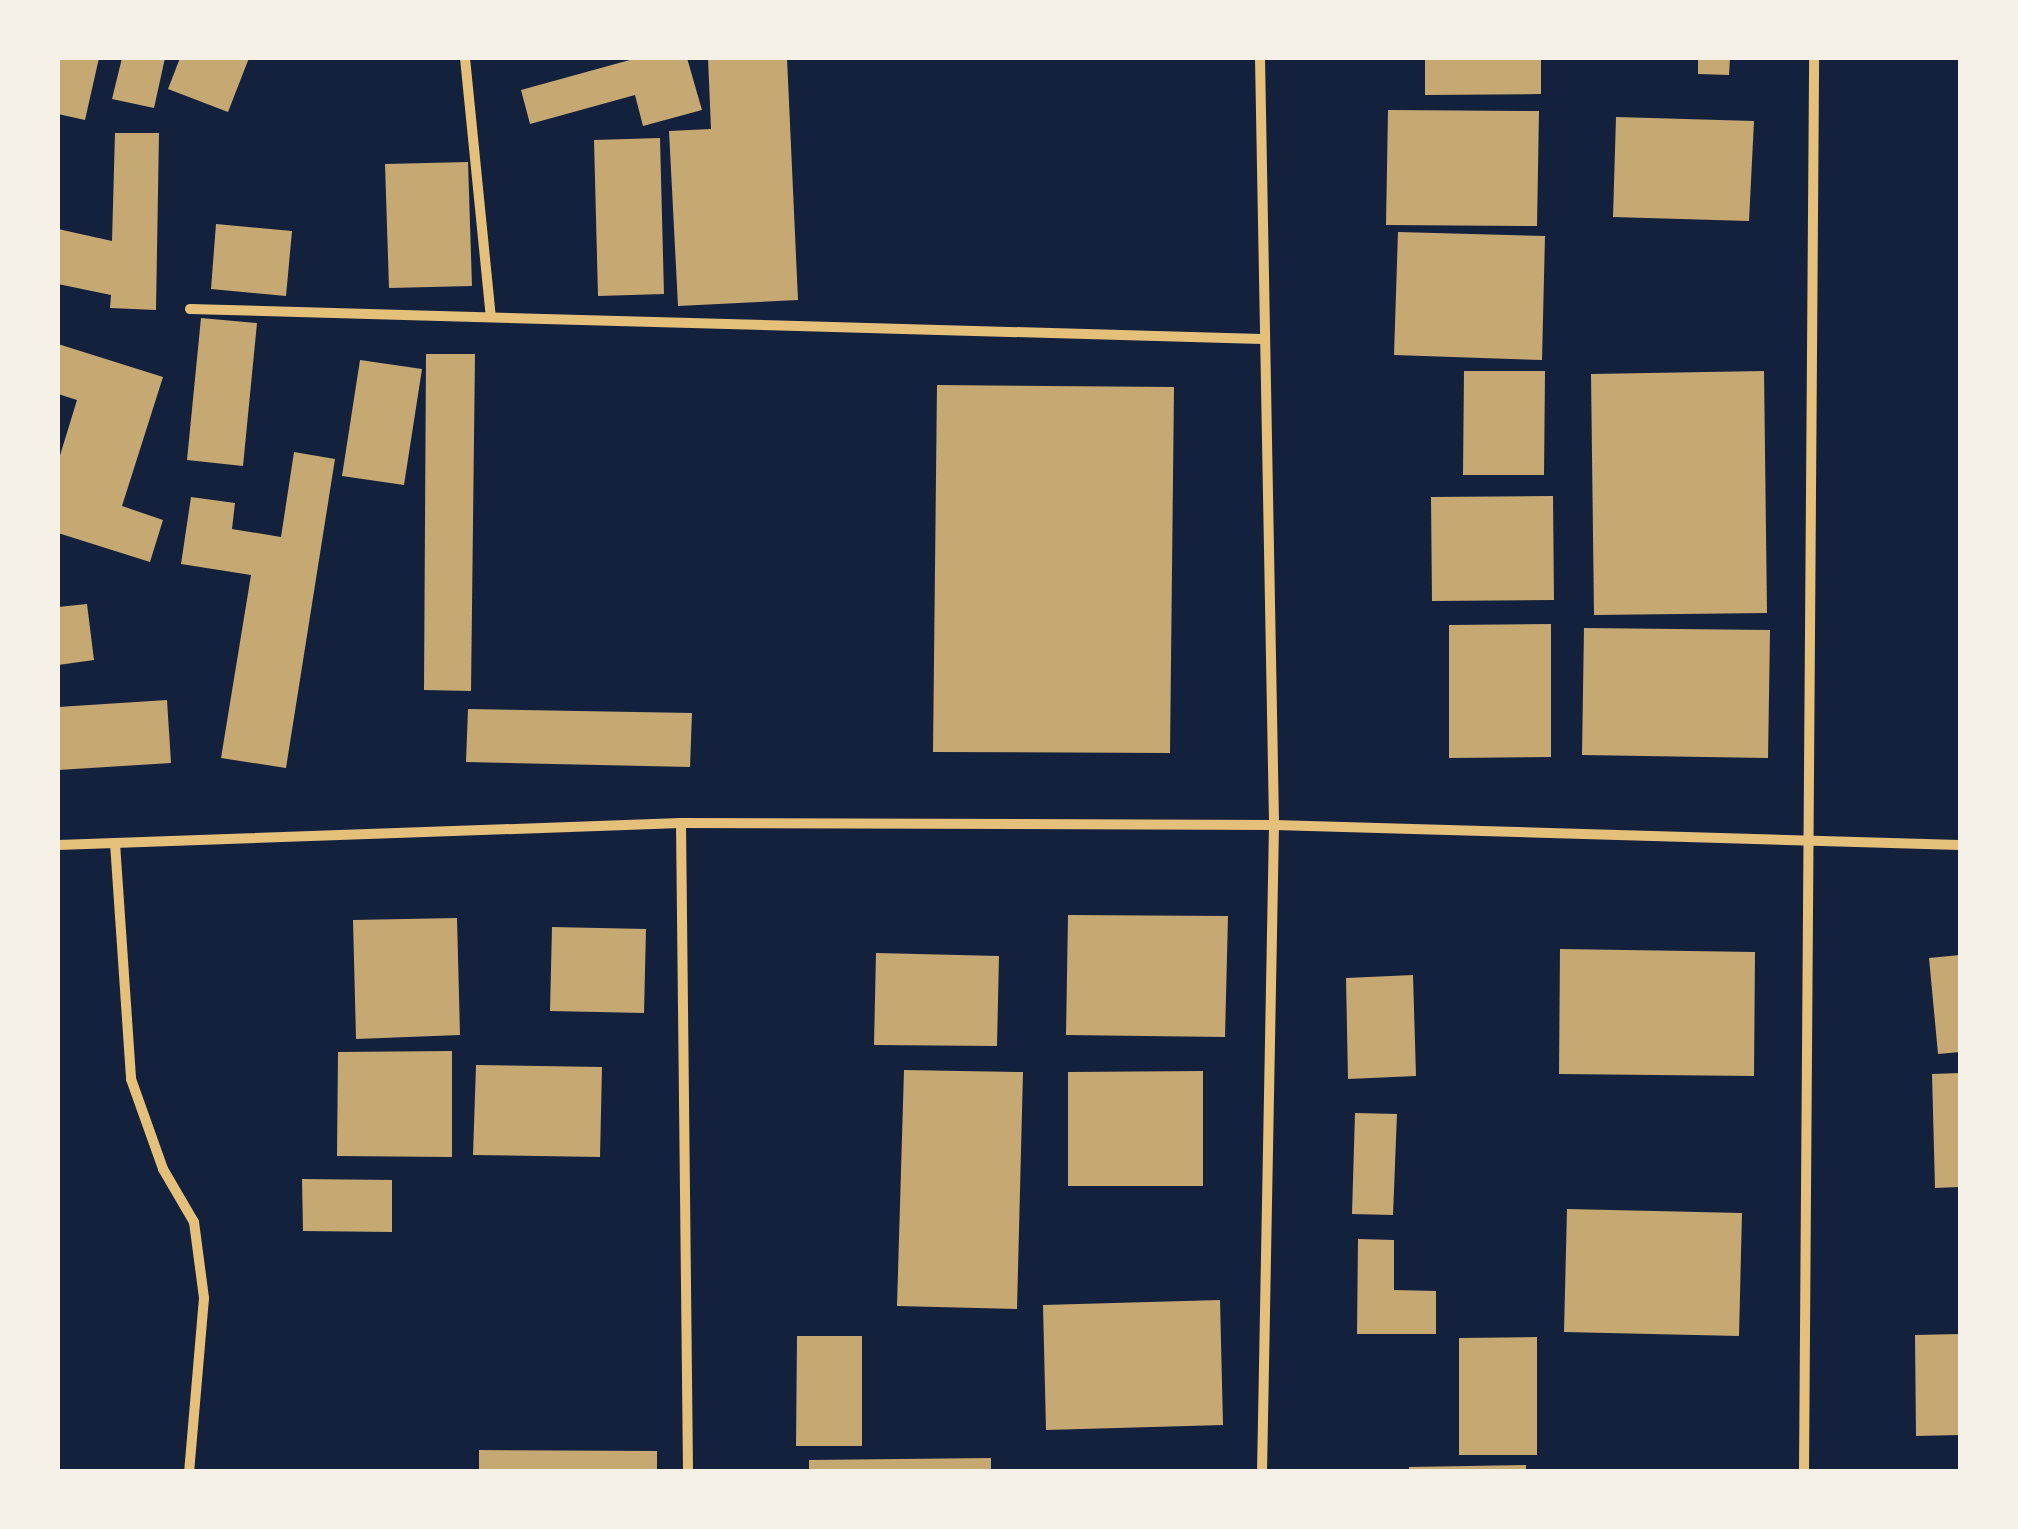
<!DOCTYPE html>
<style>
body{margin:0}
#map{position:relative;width:2018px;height:1529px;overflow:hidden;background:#14213d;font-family:Barlow,sans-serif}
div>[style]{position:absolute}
.building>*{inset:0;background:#c6a872}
.minor>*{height:10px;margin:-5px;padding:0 5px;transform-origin:5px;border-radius:5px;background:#e5c07b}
span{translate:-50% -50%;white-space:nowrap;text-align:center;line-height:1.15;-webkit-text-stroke:9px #f6f1e7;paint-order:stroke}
.frame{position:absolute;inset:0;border:60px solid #f6f1e7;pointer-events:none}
</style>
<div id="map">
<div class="building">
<div style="clip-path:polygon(58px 58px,99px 58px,85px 120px,58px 114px)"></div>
<div style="clip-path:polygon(122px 58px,165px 58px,154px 108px,112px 99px)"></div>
<div style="clip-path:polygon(180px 58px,249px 58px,228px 112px,168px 89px)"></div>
<div style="clip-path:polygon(637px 58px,687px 58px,702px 110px,643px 126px,635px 95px,530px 124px,521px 90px)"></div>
<div style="clip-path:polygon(708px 58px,787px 58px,798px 300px,678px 306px,669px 131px,711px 129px)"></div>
<div style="clip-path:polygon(1425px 58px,1541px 58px,1541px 94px,1425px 95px)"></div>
<div style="clip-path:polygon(1698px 58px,1730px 58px,1729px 75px,1698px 74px)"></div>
<div style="clip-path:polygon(1388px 110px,1539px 111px,1537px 226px,1386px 225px)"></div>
<div style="clip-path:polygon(1616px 117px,1754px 121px,1749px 221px,1613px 217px)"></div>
<div style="clip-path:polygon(115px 133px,159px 133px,156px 310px,110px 308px,111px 295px,58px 284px,58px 229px,112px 241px)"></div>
<div style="clip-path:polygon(660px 138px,664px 294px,598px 296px,594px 140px)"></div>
<div style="clip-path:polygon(468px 162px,472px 286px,389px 288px,385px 164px)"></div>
<div style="clip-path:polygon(216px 224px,292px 231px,286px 296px,211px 289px)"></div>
<div style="clip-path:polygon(1398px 232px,1545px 236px,1542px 360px,1394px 355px)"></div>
<div style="clip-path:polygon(201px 318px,257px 323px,243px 466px,187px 460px)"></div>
<div style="clip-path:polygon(58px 344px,163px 377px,122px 506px,163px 520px,150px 562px,58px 533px,58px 462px,77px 400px,58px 394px)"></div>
<div style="clip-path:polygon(426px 354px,475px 354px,471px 691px,424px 690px)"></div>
<div style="clip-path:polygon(360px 360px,422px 369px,404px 485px,342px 476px)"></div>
<div style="clip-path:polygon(1464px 371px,1545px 371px,1544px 475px,1463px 475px)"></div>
<div style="clip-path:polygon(1764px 371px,1767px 613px,1594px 615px,1591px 374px)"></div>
<div style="clip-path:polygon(937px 385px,1174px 387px,1170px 753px,933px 752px)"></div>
<div style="clip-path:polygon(294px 452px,335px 459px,286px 768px,221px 758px,251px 575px,181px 564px,191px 497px,235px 503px,232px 529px,281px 537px)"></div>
<div style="clip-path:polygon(1553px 496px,1554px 600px,1432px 601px,1431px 497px)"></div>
<div style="clip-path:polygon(87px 604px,94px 660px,58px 665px,58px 607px)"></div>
<div style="clip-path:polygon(1551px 624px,1551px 757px,1449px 758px,1449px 625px)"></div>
<div style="clip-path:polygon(1584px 628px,1770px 630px,1768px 758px,1582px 755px)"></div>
<div style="clip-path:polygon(167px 700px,171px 763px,58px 770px,58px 707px)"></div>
<div style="clip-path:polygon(468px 709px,692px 713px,690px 767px,466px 762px)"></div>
<div style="clip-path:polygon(1068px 915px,1228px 916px,1225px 1037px,1066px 1035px)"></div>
<div style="clip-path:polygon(457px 918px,460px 1035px,356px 1039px,353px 920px)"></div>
<div style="clip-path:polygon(552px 927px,646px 929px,644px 1013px,550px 1011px)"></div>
<div style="clip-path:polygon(1560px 949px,1755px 952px,1754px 1076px,1559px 1074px)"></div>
<div style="clip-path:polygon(876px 953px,999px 956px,997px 1046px,874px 1045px)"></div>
<div style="clip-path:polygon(1960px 955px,1960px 1052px,1938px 1054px,1929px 958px)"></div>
<div style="clip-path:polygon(1413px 975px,1416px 1076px,1348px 1079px,1346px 978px)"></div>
<div style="clip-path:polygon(452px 1051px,452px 1157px,337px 1156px,338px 1052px)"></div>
<div style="clip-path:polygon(476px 1065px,602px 1067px,600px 1157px,473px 1155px)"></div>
<div style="clip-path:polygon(904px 1070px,1023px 1072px,1017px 1309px,897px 1306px)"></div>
<div style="clip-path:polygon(1203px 1071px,1203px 1186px,1068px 1186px,1068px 1072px)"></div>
<div style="clip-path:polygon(1960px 1073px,1960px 1187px,1935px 1188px,1932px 1074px)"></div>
<div style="clip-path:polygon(1355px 1113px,1397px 1114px,1393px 1215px,1352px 1214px)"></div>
<div style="clip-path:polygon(302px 1179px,392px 1180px,392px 1232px,303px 1231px)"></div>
<div style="clip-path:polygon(1567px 1209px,1742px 1213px,1739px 1336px,1564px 1332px)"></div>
<div style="clip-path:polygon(1358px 1239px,1394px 1240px,1394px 1290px,1436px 1291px,1436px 1334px,1357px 1334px)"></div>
<div style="clip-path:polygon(1220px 1300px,1223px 1425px,1046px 1430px,1043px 1305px)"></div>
<div style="clip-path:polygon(1960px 1334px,1960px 1435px,1916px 1436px,1915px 1335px)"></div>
<div style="clip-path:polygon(797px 1336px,862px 1336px,862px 1446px,796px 1446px)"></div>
<div style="clip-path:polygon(1537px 1337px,1537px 1455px,1459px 1455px,1459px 1338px)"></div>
<div style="clip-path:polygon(479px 1450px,657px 1451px,657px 1472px,479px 1472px)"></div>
<div style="clip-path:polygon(991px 1458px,991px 1472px,809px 1472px,809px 1460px)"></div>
<div style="clip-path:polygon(1526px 1465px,1526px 1472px,1409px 1472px,1409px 1467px)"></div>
</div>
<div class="minor">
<div style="left:465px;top:58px;width:260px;rotate:84.3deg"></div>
<div style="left:1260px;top:58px;width:767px;rotate:88.95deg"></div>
<div style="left:1274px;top:825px;width:647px;rotate:91.06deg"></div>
<div style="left:190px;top:309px;width:1072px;rotate:1.6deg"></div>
<div style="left:681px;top:823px;width:649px;rotate:89.38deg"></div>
<div style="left:115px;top:843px;width:237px;rotate:86.1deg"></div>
<div style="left:131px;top:1079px;width:96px;rotate:70.4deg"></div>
<div style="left:163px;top:1169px;width:61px;rotate:59.7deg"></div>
<div style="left:194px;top:1222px;width:77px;rotate:82.5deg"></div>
<div style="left:204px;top:1298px;width:175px;rotate:94.9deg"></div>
<div style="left:58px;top:845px;width:623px;rotate:-2.02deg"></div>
<div style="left:681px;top:823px;width:593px;rotate:0.19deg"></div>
<div style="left:1274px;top:825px;width:686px;rotate:1.67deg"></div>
<div style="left:1804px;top:1472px;width:1414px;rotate:-89.59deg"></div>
</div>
<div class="frame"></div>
</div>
